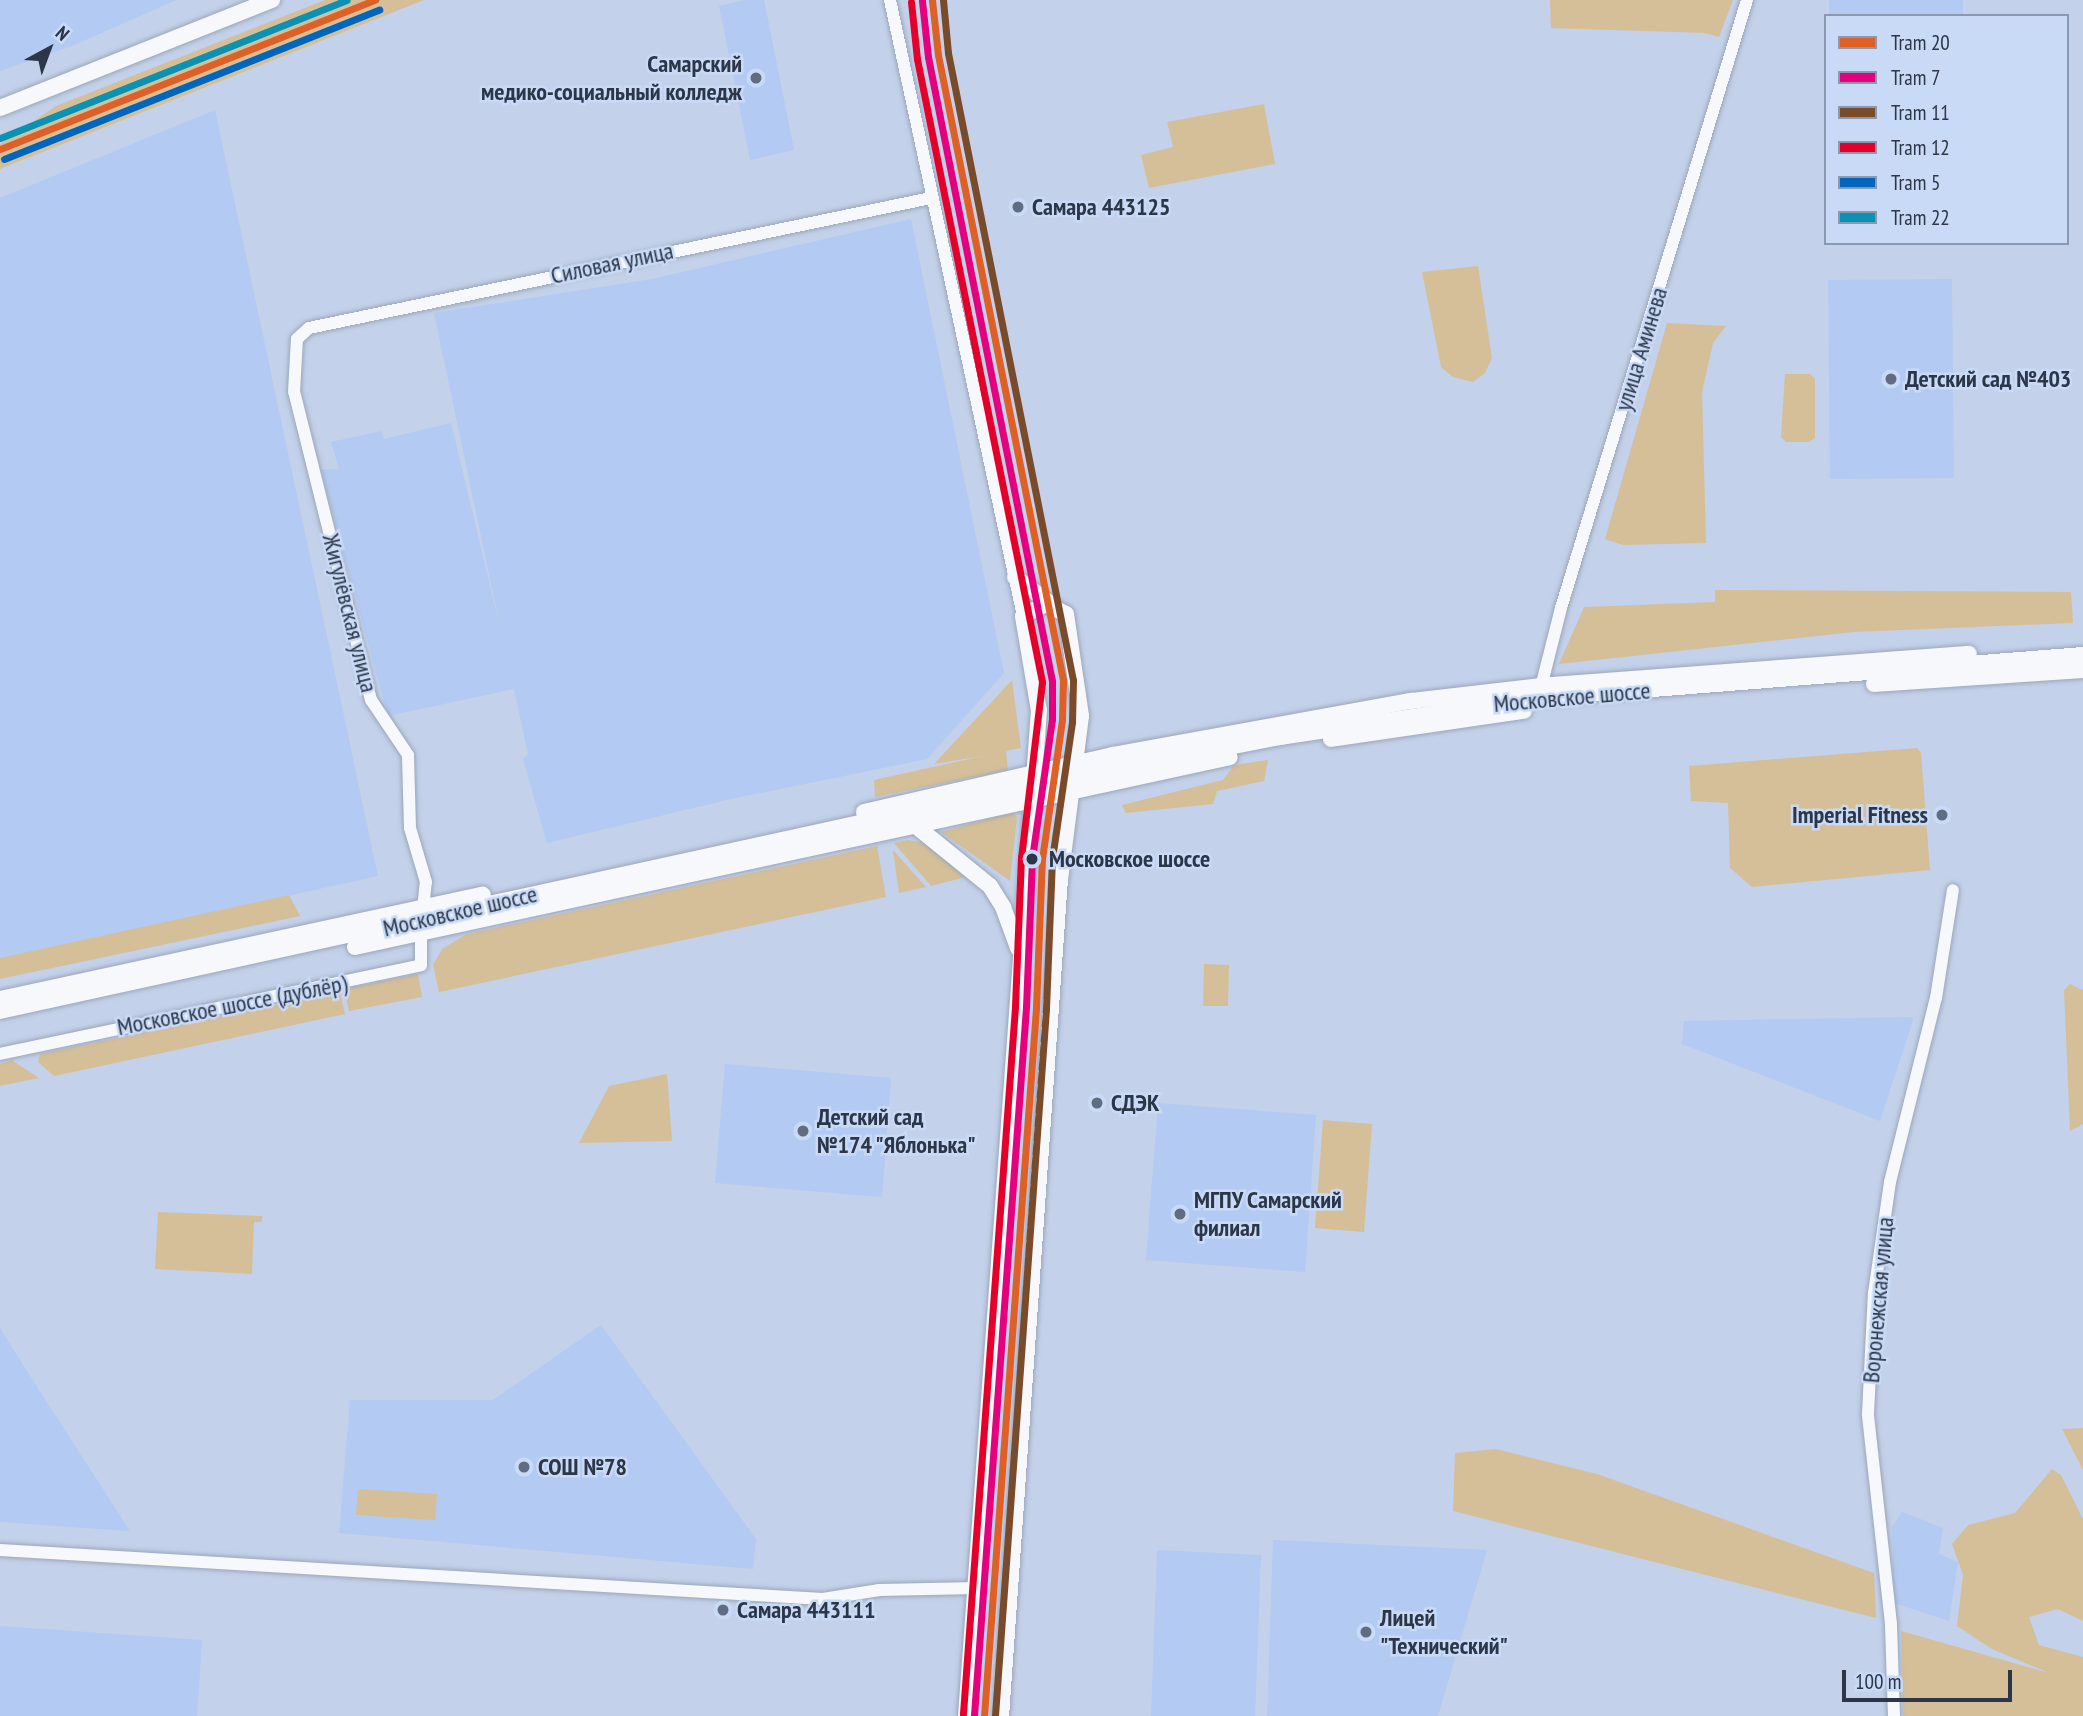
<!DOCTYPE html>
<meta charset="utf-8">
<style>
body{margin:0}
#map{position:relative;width:2083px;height:1716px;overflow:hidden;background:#c3d1ea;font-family:"PT Sans Narrow",sans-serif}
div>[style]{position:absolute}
.built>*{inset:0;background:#b3caf2}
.green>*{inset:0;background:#d5bf98}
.roads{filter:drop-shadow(0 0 2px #9ba6b9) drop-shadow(0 0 2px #9ba6b9)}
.minor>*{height:12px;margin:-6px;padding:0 6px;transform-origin:6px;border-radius:6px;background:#f6f8fc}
.major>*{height:16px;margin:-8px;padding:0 8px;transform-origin:8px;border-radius:8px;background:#f6f8fc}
.tram-1>*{height:7px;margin:-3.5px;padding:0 3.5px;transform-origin:3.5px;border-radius:3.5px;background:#de6026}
.tram-2>*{height:7px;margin:-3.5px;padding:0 3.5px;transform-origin:3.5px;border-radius:3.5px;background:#e5007d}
.tram-3>*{height:7px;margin:-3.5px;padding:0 3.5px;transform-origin:3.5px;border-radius:3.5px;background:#7a4b2a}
.tram-4>*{height:7px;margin:-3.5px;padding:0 3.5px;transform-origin:3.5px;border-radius:3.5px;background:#e4002b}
.tram-5>*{height:7px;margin:-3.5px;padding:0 3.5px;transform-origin:3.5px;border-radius:3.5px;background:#0065bd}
.tram-6>*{height:7px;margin:-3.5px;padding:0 3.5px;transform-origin:3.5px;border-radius:3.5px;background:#0992b3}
.dots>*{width:19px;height:19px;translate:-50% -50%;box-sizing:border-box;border:4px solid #c9daf6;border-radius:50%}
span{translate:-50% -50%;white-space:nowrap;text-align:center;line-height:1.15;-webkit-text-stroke:5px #c9daf6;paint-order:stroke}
.poi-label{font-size:24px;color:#2b3648;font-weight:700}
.right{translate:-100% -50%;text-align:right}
.left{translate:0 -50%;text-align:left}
.street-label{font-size:24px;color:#2b3648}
.stop-label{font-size:24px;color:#2b3648;font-weight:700}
.legend{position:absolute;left:1824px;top:14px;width:245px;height:231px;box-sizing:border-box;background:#c9daf6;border:2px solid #8a98b0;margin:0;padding:9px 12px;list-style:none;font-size:21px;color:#2b3648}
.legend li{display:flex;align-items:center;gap:14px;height:35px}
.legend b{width:35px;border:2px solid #8a98b0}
.north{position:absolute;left:14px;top:14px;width:70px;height:70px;-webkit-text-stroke:5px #c9daf6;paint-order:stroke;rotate:41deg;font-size:19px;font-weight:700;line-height:28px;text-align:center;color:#2b3648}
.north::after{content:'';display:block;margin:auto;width:24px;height:32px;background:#2b3648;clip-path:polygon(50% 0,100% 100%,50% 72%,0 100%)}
.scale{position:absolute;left:1842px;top:1670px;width:170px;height:32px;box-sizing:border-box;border:4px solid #2b3648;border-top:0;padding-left:9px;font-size:21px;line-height:24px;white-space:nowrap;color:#2b3648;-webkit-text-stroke:5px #c9daf6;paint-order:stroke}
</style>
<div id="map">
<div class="built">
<div style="clip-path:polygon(0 0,176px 0,72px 46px,0 71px)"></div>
<div style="clip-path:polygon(745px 0,764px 0,794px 150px,750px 160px,719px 6px)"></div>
<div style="clip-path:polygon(1829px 0,1963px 0,1963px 16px,1829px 16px)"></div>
<div style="clip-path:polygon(215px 110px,378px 876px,0 959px,0 198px)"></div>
<div style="clip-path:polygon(911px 219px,1004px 673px,927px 759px,731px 799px,547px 843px,523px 759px,528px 754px,514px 689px,388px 716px,321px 470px,339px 469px,331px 442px,382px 431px,384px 439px,451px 423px,501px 631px,434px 313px,652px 279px)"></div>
<div style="clip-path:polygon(1952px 279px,1954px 478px,1830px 479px,1828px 280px)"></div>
<div style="clip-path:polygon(1914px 1017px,1880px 1121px,1682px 1044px,1684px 1021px)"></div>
<div style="clip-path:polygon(725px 1064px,891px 1078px,882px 1197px,715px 1183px)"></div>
<div style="clip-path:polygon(1158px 1103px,1316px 1115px,1305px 1272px,1146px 1260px)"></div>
<div style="clip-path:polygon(601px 1325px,756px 1539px,753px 1569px,339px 1533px,350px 1400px,493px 1400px)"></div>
<div style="clip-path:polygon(0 1328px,30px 1376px,130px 1531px,0 1522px)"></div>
<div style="clip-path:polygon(1902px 1512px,1943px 1528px,1939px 1554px,1958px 1562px,1949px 1621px,1894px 1603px,1892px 1527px)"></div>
<div style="clip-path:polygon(1273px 1540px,1487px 1550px,1438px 1716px,1267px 1716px)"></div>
<div style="clip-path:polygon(1157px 1550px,1261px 1555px,1255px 1716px,1151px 1716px)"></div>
<div style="clip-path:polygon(0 1626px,202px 1640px,197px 1716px,0 1716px)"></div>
</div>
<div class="green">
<div style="clip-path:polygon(325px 0,424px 0,0 169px,0 144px,56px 106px)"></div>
<div style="clip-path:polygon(1550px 0,1733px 0,1719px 37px,1705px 33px,1551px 28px)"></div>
<div style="clip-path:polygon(1264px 104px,1275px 164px,1149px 188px,1141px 155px,1173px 147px,1167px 122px)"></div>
<div style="clip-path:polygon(1478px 266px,1492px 358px,1485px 373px,1473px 382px,1453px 377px,1441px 367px,1422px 272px)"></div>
<div style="clip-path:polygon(1667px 323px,1726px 326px,1713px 343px,1702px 392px,1706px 543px,1623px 545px,1605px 539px)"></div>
<div style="clip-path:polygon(1785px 374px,1810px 374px,1815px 379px,1815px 438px,1809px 442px,1786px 442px,1781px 437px)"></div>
<div style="clip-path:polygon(1715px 590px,2071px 592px,2073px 623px,1854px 632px,1559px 664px,1584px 607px,1715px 602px)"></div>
<div style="clip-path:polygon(1012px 680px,1021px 748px,1006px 751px,1008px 770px,875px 797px,874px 780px,983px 756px,934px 764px)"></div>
<div style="clip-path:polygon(1917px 748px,1921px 753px,1930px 870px,1752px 887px,1730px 868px,1728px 803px,1691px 801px,1689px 766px)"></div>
<div style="clip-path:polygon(1268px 760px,1264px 781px,1217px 791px,1213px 804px,1126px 813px,1122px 805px,1223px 780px,1234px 765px)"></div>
<div style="clip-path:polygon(1013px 812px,1017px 817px,1010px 881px,941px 832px)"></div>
<div style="clip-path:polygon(908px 840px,924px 843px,966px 877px,931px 886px,894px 843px)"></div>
<div style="clip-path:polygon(877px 846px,886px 897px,439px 992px,433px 965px,442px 949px,467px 934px)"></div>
<div style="clip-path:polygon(893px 850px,926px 887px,899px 893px)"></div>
<div style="clip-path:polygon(289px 895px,300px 916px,0 979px,0 958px)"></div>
<div style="clip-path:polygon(1204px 964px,1229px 965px,1228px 1006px,1203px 1006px)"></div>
<div style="clip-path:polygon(418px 974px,422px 997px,349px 1011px,344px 989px)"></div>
<div style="clip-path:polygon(2070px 984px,2083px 990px,2083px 1124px,2070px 1131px,2064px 990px)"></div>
<div style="clip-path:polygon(340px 992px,345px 1014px,54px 1076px,38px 1062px,40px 1054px)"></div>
<div style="clip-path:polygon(13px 1060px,13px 1061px,39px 1078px,0 1086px,0 1064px)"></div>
<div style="clip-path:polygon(667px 1074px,672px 1141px,579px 1143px,609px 1086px)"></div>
<div style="clip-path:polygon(1323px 1120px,1372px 1124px,1364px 1232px,1315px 1228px)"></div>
<div style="clip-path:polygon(158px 1212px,262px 1216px,262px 1222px,254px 1222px,252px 1274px,155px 1269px)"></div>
<div style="clip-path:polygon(2083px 1428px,2083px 1470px,2062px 1429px)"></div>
<div style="clip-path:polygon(1496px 1449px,1597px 1474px,1874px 1573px,1876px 1618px,1453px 1511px,1455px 1453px)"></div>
<div style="clip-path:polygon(2052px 1469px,2061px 1475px,2083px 1519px,2083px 1621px,2058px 1609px,2029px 1617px,2039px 1645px,2083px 1657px,2083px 1716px,1903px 1716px,1901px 1631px,2049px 1673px,1992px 1649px,1957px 1626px,1963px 1575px,1952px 1544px,1968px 1525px,2015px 1513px)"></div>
<div style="clip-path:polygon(358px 1489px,437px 1494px,435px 1520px,356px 1515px)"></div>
</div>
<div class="roads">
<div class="minor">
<div style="left:890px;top:0;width:630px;rotate:77.82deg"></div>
<div style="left:1539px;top:695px;width:90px;rotate:-75.8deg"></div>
<div style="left:1561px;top:608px;width:636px;rotate:-72.99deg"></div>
<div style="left:423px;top:909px;width:27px;rotate:-84deg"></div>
<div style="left:426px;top:882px;width:56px;rotate:-106.5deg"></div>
<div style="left:410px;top:828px;width:73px;rotate:-91.6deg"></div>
<div style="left:408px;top:755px;width:66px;rotate:-123.9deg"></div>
<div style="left:371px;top:700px;width:317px;rotate:-104deg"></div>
<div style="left:294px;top:392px;width:53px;rotate:-86.8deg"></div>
<div style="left:297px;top:339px;width:16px;rotate:-43deg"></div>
<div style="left:309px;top:328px;width:635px;rotate:-11.81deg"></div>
<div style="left:0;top:1054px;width:430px;rotate:-11.9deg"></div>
<div style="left:421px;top:965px;width:32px;rotate:-90deg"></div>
<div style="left:0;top:1550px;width:824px;rotate:3.41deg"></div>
<div style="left:823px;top:1599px;width:57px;rotate:-9.1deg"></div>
<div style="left:879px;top:1590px;width:99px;rotate:-1.2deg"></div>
<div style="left:1894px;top:1716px;width:92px;rotate:-91.9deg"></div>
<div style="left:1891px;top:1624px;width:211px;rotate:-96.3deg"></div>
<div style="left:1868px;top:1414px;width:121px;rotate:-87.2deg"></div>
<div style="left:1874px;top:1293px;width:112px;rotate:-81.8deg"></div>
<div style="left:1890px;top:1182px;width:190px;rotate:-76deg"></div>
<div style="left:1936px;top:998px;width:109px;rotate:-81.1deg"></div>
</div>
<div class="major">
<div style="left:0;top:108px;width:293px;rotate:-21.7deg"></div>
<div style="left:1015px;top:577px;width:46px;rotate:37.1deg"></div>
<div style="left:1874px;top:684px;width:209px;rotate:-3.8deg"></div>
<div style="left:1331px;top:739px;width:195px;rotate:-8.3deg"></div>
<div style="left:864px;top:812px;width:255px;rotate:-12.9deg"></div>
<div style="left:1113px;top:755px;width:303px;rotate:-10.3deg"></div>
<div style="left:1411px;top:701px;width:130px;rotate:-6.6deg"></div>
<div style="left:1540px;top:686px;width:430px;rotate:-4.3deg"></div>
<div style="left:911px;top:822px;width:102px;rotate:39deg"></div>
<div style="left:990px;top:886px;width:25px;rotate:58deg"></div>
<div style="left:1003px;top:907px;width:44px;rotate:69.9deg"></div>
<div style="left:355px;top:947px;width:895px;rotate:-12.25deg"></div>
<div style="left:0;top:999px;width:494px;rotate:-12.2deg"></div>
<div style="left:0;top:1011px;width:1057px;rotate:-12.34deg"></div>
<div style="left:1033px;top:785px;width:253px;rotate:-11deg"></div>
<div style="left:1281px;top:737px;width:261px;rotate:-8.6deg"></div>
<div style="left:1539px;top:698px;width:546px;rotate:-4.52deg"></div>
<div style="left:966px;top:1716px;width:1008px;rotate:-85.85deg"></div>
<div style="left:1039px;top:711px;width:96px;rotate:-99.6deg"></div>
<div style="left:1023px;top:616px;width:26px;rotate:-28deg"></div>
<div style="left:1046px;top:604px;width:22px;rotate:27deg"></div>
<div style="left:1066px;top:614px;width:103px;rotate:81.6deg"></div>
<div style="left:1081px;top:716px;width:164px;rotate:97.3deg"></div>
<div style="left:1060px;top:879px;width:839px;rotate:94.03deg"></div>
</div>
</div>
<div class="tram-1">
<div style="left:932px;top:0;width:55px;rotate:83.8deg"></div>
<div style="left:938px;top:55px;width:637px;rotate:78.69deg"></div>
<div style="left:1063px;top:680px;width:40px;rotate:91.4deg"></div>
<div style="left:1062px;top:720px;width:139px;rotate:98.2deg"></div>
<div style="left:1042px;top:858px;width:150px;rotate:92.3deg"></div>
<div style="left:1036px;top:1008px;width:710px;rotate:94.2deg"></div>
<div style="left:0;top:149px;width:404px;rotate:-21.7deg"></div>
</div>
<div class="tram-2">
<div style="left:922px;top:1px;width:56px;rotate:83.9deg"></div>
<div style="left:928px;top:57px;width:636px;rotate:78.76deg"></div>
<div style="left:1052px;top:681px;width:38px;rotate:90deg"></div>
<div style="left:1052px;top:719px;width:140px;rotate:98.2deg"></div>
<div style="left:1032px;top:858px;width:149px;rotate:92.3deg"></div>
<div style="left:1026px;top:1007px;width:710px;rotate:94.2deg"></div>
</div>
<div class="tram-3">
<div style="left:943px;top:0;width:53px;rotate:84.6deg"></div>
<div style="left:948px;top:53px;width:639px;rotate:78.73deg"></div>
<div style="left:1073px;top:680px;width:42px;rotate:91.4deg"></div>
<div style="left:1072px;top:722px;width:138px;rotate:98.3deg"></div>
<div style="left:1052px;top:859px;width:150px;rotate:92.3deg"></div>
<div style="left:1046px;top:1009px;width:709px;rotate:94.13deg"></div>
</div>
<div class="tram-4">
<div style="left:911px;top:2px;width:57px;rotate:84deg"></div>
<div style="left:917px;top:59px;width:635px;rotate:78.65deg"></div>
<div style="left:1042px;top:682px;width:176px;rotate:96.8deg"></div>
<div style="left:1021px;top:857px;width:150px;rotate:92.3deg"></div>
<div style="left:1015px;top:1007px;width:709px;rotate:94.21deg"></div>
</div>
<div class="tram-5">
<div style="left:4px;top:159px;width:404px;rotate:-21.7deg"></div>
</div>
<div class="tram-6">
<div style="left:0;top:138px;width:373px;rotate:-21.7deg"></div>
</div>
<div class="dots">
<div style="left:756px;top:78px;background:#606c81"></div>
<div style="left:1018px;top:207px;background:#606c81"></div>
<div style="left:1891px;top:379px;background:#606c81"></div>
<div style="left:1942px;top:815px;background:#606c81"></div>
<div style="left:1032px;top:859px;background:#2b3648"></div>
<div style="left:1097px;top:1103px;background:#606c81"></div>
<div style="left:803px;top:1131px;background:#606c81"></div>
<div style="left:1180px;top:1214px;background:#606c81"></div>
<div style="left:524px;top:1467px;background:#606c81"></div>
<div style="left:723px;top:1610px;background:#606c81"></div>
<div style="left:1366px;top:1632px;background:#606c81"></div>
</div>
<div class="poi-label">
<span class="right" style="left:742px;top:78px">Самарский<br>медико-социальный колледж</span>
<span class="left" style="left:1032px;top:207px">Самара 443125</span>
<span class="left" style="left:1905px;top:379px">Детский сад №403</span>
<span class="right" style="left:1928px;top:815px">Imperial Fitness</span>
<span class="left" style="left:1111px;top:1103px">СДЭК</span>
<span class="left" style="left:817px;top:1131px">Детский сад<br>№174 "Яблонька"</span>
<span class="left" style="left:1194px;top:1214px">МГПУ Самарский<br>филиал</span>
<span class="left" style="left:538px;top:1467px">СОШ №78</span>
<span class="left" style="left:737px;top:1610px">Самара 443111</span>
<span class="left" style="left:1380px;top:1632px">Лицей<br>"Технический"</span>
</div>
<div class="street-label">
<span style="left:612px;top:263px;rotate:-12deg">Силовая улица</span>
<span style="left:1641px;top:349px;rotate:-73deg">улица Аминева</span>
<span style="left:350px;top:613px;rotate:76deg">Жигулёвская улица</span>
<span style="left:1572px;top:697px;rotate:-5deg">Московское шоссе</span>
<span style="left:460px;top:911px;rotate:-13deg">Московское шоссе</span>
<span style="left:232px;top:1005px;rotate:-11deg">Московское шоссе (дублёр)</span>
<span style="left:1878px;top:1300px;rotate:-85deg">Воронежская улица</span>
</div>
<div class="stop-label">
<span class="left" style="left:1049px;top:859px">Московское шоссе</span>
</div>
<ul class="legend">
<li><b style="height:9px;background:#de6026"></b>Tram 20</li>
<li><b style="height:9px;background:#e5007d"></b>Tram 7</li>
<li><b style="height:9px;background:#7a4b2a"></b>Tram 11</li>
<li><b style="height:9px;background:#e4002b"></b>Tram 12</li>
<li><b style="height:9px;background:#0065bd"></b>Tram 5</li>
<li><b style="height:9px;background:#0992b3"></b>Tram 22</li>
</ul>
<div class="north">N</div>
<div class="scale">100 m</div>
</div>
